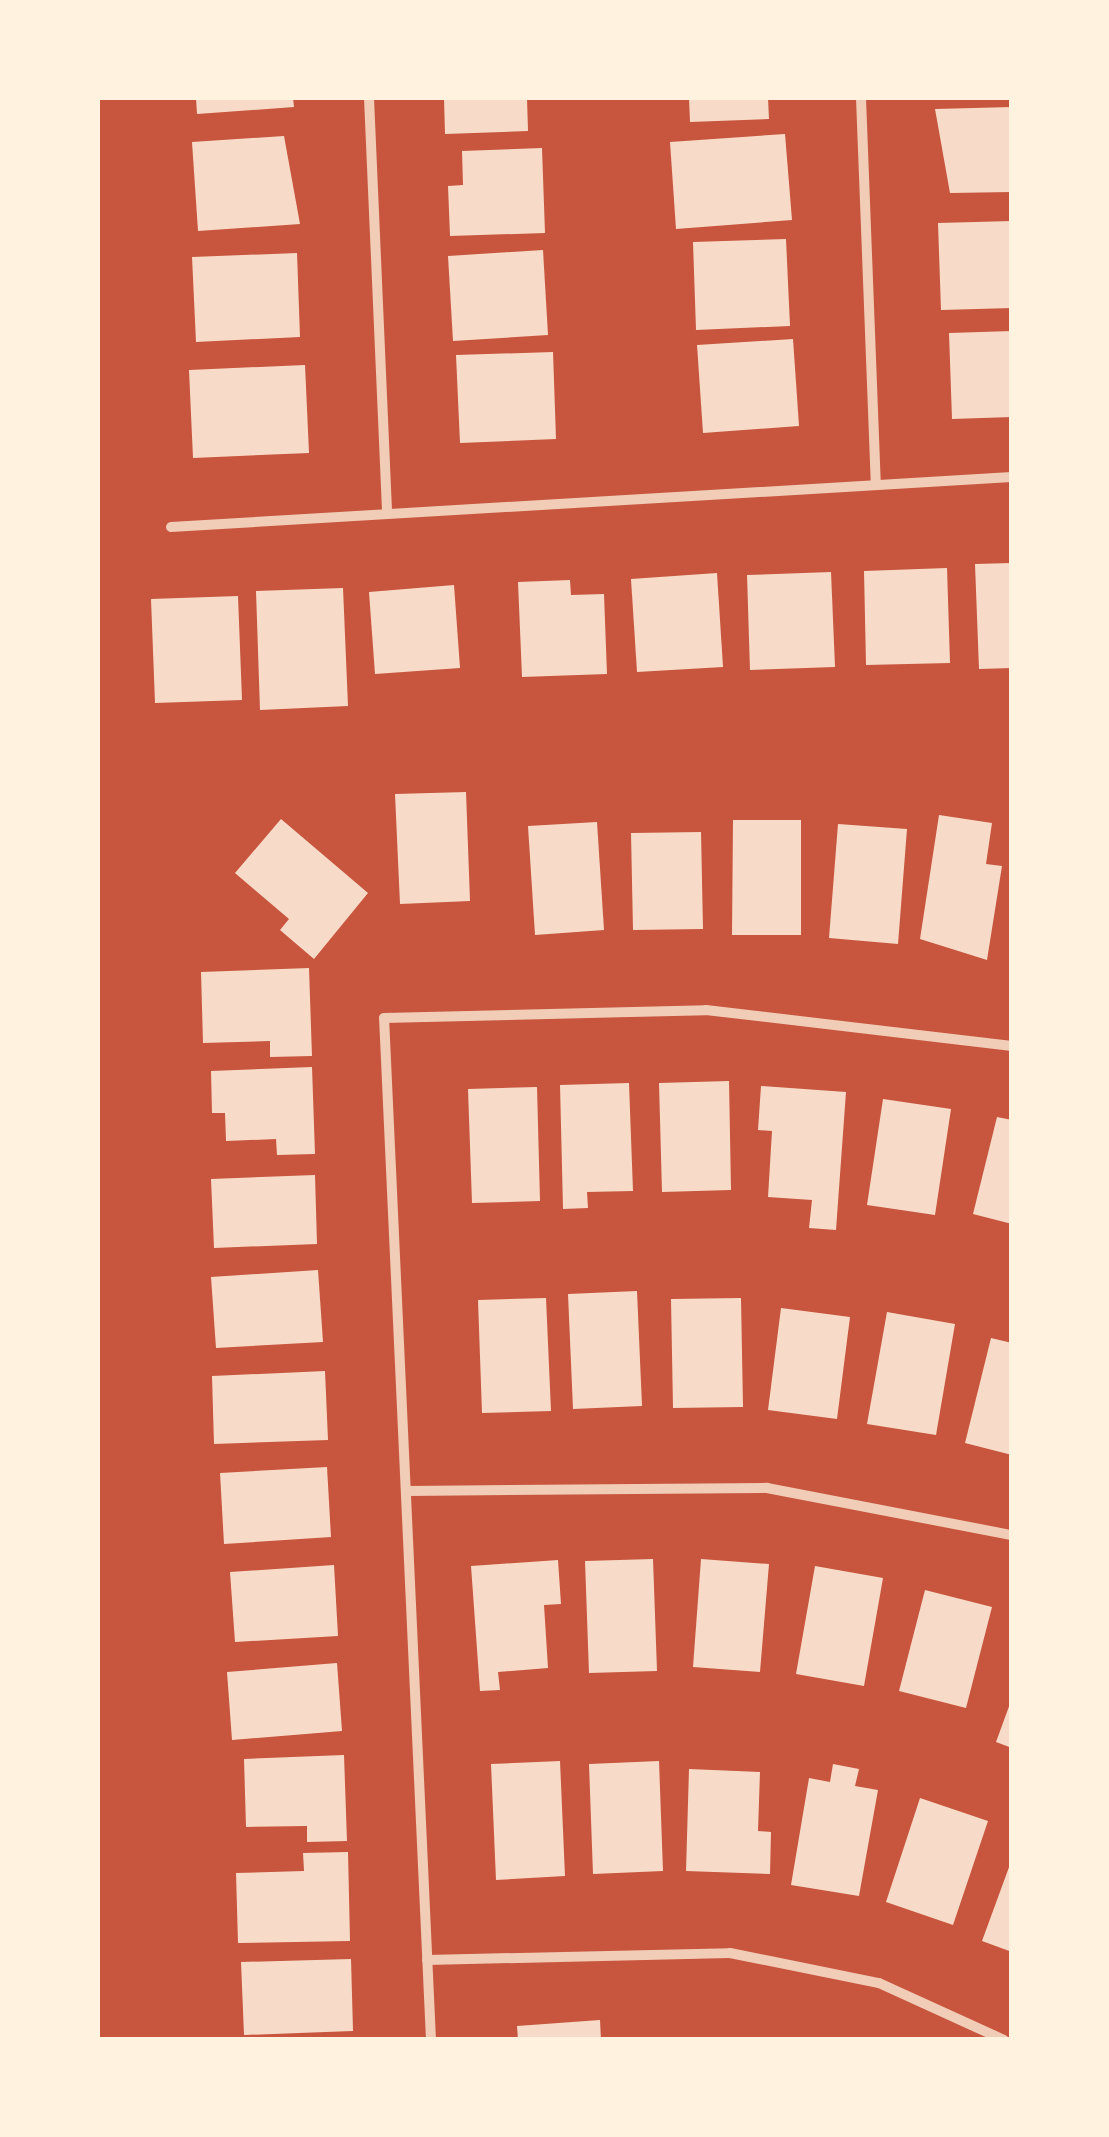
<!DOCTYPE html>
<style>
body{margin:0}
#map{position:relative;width:1109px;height:2137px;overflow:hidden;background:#c8553d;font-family:Roboto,sans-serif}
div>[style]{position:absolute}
.building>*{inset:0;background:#f7dbc8}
.minor>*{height:10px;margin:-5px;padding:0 5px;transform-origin:5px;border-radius:5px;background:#f1ccb7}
span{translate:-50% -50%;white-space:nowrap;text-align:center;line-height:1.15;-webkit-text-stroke:8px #fff3e0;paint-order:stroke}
.frame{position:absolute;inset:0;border:100px solid #fff3e0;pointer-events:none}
</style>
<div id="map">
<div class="building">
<div style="clip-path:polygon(196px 98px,293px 98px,294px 107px,197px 114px)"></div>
<div style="clip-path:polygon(444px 98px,527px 98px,528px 131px,445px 134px)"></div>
<div style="clip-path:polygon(689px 98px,768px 98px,769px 119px,690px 122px)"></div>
<div style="clip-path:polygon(1012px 107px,1012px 192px,950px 193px,935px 109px)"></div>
<div style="clip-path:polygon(785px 134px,792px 220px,676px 229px,670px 142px)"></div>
<div style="clip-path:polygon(284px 136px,300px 224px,198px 231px,192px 142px)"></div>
<div style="clip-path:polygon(542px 148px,545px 233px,450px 236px,448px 186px,463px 185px,462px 151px)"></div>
<div style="clip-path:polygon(1012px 221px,1012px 308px,941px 310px,938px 223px)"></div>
<div style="clip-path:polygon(786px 239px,790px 326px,696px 330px,693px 242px)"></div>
<div style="clip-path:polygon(543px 250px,548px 335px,453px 341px,448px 256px)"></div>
<div style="clip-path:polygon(297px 253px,300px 337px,196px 342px,192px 257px)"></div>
<div style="clip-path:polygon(1012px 331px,1012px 417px,952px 419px,949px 333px)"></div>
<div style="clip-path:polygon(793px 339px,799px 426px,703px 433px,697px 345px)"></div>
<div style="clip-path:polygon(553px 352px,556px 439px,460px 443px,456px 355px)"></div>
<div style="clip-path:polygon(305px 365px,309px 453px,193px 458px,189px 370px)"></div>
<div style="clip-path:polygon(1012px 563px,1012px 668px,979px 669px,975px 564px)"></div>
<div style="clip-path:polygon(947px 568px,950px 663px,866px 665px,864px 571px)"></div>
<div style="clip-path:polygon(831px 572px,835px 667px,750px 670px,747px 575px)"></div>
<div style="clip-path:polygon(717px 573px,723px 667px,637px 672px,631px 579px)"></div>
<div style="clip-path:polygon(570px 580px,571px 595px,604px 594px,607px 674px,522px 677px,518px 582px)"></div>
<div style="clip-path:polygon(454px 585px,460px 668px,375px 674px,369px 592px)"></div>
<div style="clip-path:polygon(343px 588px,348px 706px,260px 710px,256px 591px)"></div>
<div style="clip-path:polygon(238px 596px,242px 700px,155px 703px,151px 599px)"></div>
<div style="clip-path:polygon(466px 792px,470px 901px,400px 904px,395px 794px)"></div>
<div style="clip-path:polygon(939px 815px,992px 823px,986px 864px,1002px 866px,987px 960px,920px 939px)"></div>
<div style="clip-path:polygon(281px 819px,368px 893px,314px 959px,280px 930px,289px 919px,235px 873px)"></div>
<div style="clip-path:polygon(733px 820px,801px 820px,801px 935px,732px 935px)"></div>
<div style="clip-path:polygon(597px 822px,604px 930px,535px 935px,528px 826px)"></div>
<div style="clip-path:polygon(838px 824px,907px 829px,898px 944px,829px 938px)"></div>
<div style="clip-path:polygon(701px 832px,703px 929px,633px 930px,631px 833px)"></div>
<div style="clip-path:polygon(309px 968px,312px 1056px,270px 1057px,270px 1041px,203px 1043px,201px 972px)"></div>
<div style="clip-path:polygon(312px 1067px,315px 1154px,277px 1155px,276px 1139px,226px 1141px,225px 1113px,212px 1113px,211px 1071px)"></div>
<div style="clip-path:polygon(729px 1081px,731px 1190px,662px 1192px,659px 1083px)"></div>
<div style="clip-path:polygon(629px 1083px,633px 1191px,587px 1192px,588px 1208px,563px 1209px,560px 1085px)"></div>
<div style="clip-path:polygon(761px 1086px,846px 1092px,836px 1230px,809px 1228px,812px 1200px,768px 1197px,772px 1131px,758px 1130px)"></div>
<div style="clip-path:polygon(537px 1087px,540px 1201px,472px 1203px,468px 1089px)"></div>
<div style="clip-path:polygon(883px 1099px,951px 1109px,935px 1215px,867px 1205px)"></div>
<div style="clip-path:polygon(997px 1117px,1012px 1120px,1012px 1224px,973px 1214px)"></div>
<div style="clip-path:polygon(315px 1175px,317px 1244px,214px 1248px,211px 1179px)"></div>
<div style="clip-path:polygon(318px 1270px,323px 1342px,216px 1348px,211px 1277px)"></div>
<div style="clip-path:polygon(637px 1291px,642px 1406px,573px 1409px,568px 1294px)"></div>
<div style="clip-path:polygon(546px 1298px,551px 1411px,482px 1413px,478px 1300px)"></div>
<div style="clip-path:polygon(741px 1298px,743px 1407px,673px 1408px,671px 1299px)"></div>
<div style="clip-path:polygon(781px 1308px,850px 1317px,837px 1419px,768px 1410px)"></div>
<div style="clip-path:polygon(887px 1312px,955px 1324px,936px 1435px,867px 1424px)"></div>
<div style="clip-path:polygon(991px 1338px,1012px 1343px,1012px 1455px,965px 1443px)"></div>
<div style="clip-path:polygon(325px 1371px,328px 1440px,214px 1444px,212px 1376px)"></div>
<div style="clip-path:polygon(327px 1467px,331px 1537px,224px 1544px,220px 1473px)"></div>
<div style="clip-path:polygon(653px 1559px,657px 1671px,589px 1673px,585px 1561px)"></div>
<div style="clip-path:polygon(701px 1559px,769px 1564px,760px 1672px,693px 1667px)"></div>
<div style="clip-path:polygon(558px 1560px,561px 1604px,544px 1605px,548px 1668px,498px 1672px,500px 1690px,480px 1691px,471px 1566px)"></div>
<div style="clip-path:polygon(334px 1565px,338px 1636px,235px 1642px,230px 1572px)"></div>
<div style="clip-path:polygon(815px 1566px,883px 1578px,864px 1686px,796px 1674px)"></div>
<div style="clip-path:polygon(925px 1590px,992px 1607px,966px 1708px,899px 1691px)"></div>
<div style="clip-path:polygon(337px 1663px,342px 1731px,232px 1740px,227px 1672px)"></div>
<div style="clip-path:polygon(1011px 1701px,1012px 1701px,1012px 1748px,996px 1742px)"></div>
<div style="clip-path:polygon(344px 1755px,347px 1841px,307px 1842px,307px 1826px,246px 1827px,244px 1759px)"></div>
<div style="clip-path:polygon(560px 1761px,565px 1876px,496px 1880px,491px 1764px)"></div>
<div style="clip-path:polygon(659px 1761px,663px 1871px,593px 1874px,589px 1764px)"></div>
<div style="clip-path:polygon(833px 1764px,859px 1769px,855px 1786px,878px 1790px,859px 1896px,791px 1885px,809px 1778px,830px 1782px)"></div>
<div style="clip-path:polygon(689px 1769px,760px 1772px,758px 1831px,771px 1832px,770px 1874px,686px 1871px)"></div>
<div style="clip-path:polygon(920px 1798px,988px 1821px,953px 1925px,886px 1902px)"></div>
<div style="clip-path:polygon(348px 1852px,350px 1941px,238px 1943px,236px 1873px,304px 1871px,303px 1853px)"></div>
<div style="clip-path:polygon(1012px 1859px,1012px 1952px,982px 1941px)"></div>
<div style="clip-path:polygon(351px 1959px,353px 2031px,244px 2035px,241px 1962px)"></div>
<div style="clip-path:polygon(600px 2020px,601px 2040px,518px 2040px,517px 2026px)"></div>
</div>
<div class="minor">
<div style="left:369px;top:98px;width:416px;rotate:87.5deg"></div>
<div style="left:861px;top:98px;width:387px;rotate:87.8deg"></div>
<div style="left:171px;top:527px;width:842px;rotate:-3.4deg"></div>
<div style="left:407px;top:1491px;width:360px;rotate:-0.5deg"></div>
<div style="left:767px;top:1488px;width:249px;rotate:10.9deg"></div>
<div style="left:427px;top:1960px;width:303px;rotate:-1.3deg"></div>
<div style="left:730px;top:1953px;width:152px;rotate:11.4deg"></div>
<div style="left:879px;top:1983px;width:137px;rotate:24.5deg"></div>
<div style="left:431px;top:2040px;width:1023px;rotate:-92.63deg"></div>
<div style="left:384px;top:1018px;width:322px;rotate:-1.4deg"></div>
<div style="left:706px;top:1010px;width:308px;rotate:6.7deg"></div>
</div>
<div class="frame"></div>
</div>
